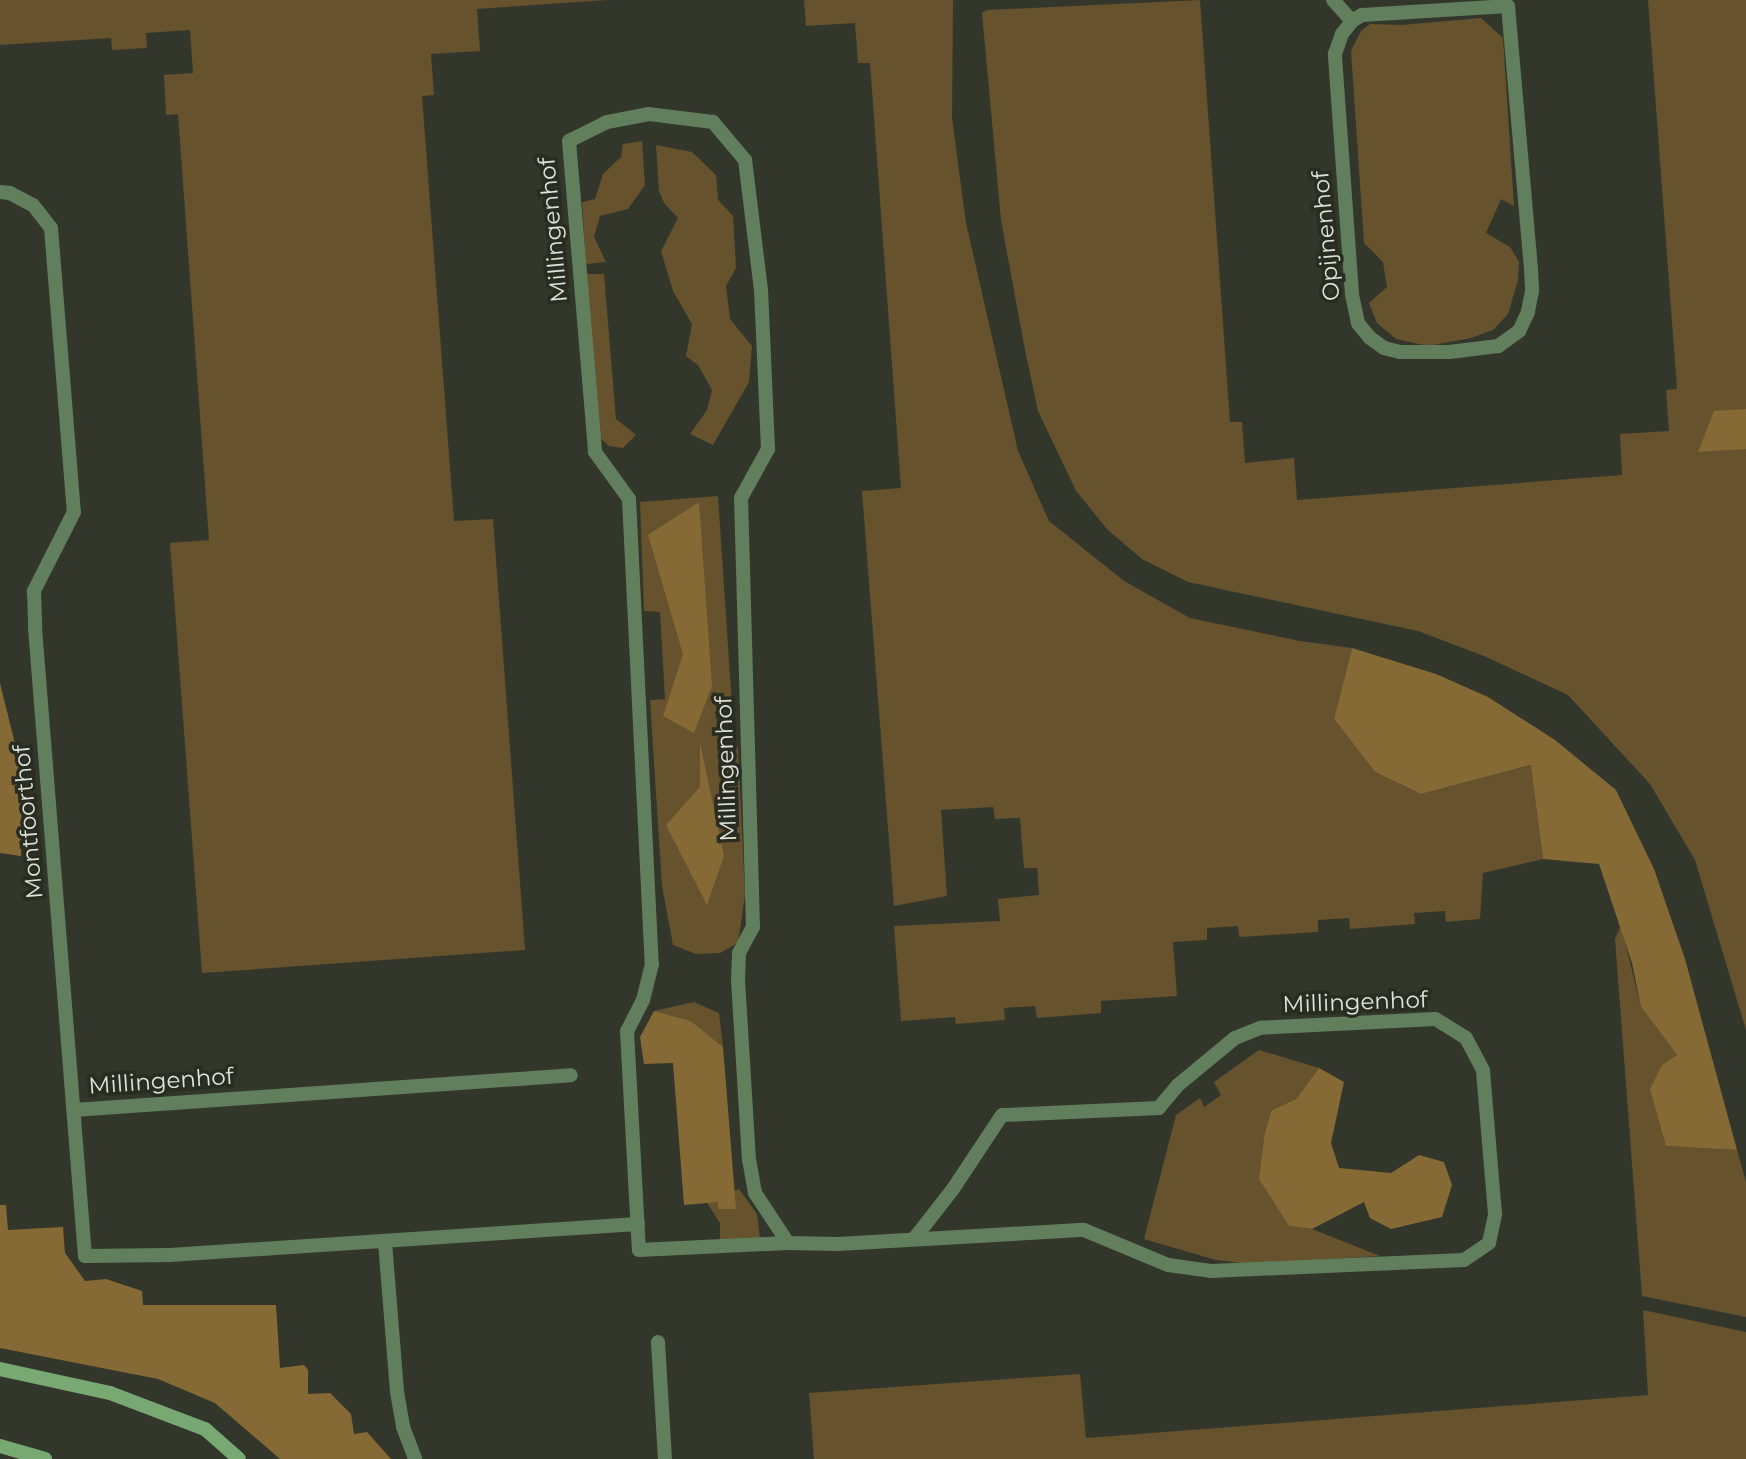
<!DOCTYPE html>
<style>
body{margin:0}
#map{position:relative;width:1746px;height:1459px;overflow:hidden;background:#33372b;font-family:Montserrat,sans-serif}
div>[style]{position:absolute}
.green>*{inset:0;background:#66522d}
.forest>*{inset:0;background:#866a36}
.pedestrian>*{height:14px;margin:-7px;padding:0 7px;transform-origin:7px;border-radius:7px;background:#627f5d}
.minor>*{height:14px;margin:-7px;padding:0 7px;transform-origin:7px;border-radius:7px;background:#627f5d}
.secondary>*{height:14px;margin:-7px;padding:0 7px;transform-origin:7px;border-radius:7px;background:#79a972}
span{translate:-50% -50%;white-space:nowrap;text-align:center;line-height:1.15;-webkit-text-stroke:7px #292d21;paint-order:stroke}
.street-label{font-size:23px;color:#e1e3db}
</style>
<div id="map">
<div class="green">
<div style="clip-path:polygon(0 0,607px 0,477px 9px,480px 51px,431px 54px,434px 95px,422px 96px,454px 521px,493px 519px,525px 950px,202px 973px,170px 543px,209px 540px,178px 114px,166px 115px,164px 75px,193px 73px,190px 30px,146px 33px,147px 48px,112px 50px,111px 38px,0 45px)"></div>
<div style="clip-path:polygon(804px 0,953px 0,952px 118px,966px 223px,1018px 451px,1049px 521px,1124px 581px,1190px 618px,1300px 641px,1352px 648px,1334px 719px,1375px 772px,1421px 794px,1532px 765px,1543px 859px,1483px 873px,1480px 919px,1446px 922px,1445px 911px,1414px 913px,1415px 924px,1350px 929px,1349px 918px,1318px 920px,1318px 932px,1239px 937px,1238px 926px,1207px 928px,1207px 940px,1173px 942px,1177px 996px,1101px 1001px,1101px 1013px,1037px 1018px,1035px 1006px,1004px 1008px,1005px 1020px,956px 1024px,955px 1017px,901px 1021px,894px 926px,1000px 921px,998px 899px,1039px 895px,1037px 868px,1024px 868px,1020px 818px,995px 819px,993px 807px,941px 810px,947px 896px,894px 906px,862px 491px,901px 488px,870px 63px,858px 63px,855px 23px,806px 26px)"></div>
<div style="clip-path:polygon(1200px 0,1230px 422px,1242px 422px,1245px 463px,1294px 458px,1297px 500px,1622px 475px,1620px 434px,1669px 431px,1666px 390px,1677px 389px,1648px 0,1746px 0,1746px 1030px,1695px 860px,1650px 784px,1568px 695px,1484px 656px,1418px 631px,1188px 582px,1142px 559px,1108px 530px,1076px 491px,1038px 411px,1024px 345px,1001px 220px,982px 13px,987px 10px)"></div>
<div style="clip-path:polygon(1481px 18px,1503px 38px,1514px 206px,1501px 199px,1486px 233px,1510px 247px,1519px 262px,1518px 280px,1508px 314px,1493px 330px,1471px 338px,1428px 346px,1396px 339px,1377px 323px,1369px 303px,1387px 287px,1383px 262px,1364px 243px,1351px 51px,1361px 31px,1370px 24px,1402px 25px)"></div>
<div style="clip-path:polygon(642px 141px,645px 185px,628px 209px,600px 216px,594px 237px,606px 262px,586px 264px,582px 202px,595px 199px,603px 174px,621px 157px,623px 144px)"></div>
<div style="clip-path:polygon(656px 145px,692px 152px,716px 175px,718px 200px,733px 216px,736px 268px,726px 286px,730px 319px,752px 346px,749px 382px,713px 445px,690px 434px,707px 410px,712px 390px,698px 365px,686px 356px,692px 324px,673px 291px,661px 251px,678px 218px,664px 203px,659px 191px)"></div>
<div style="clip-path:polygon(587px 274px,604px 274px,616px 419px,636px 435px,623px 448px,609px 446px,598px 436px)"></div>
<div style="clip-path:polygon(718px 496px,732px 706px,715px 712px,721px 748px,738px 747px,745px 895px,738px 943px,720px 953px,696px 954px,673px 945px,662px 886px,650px 700px,665px 699px,660px 612px,644px 611px,640px 502px)"></div>
<div style="clip-path:polygon(1621px 926px,1641px 1007px,1677px 1055px,1666px 1146px,1737px 1150px,1746px 1182px,1746px 1317px,1642px 1296px,1615px 939px)"></div>
<div style="clip-path:polygon(694px 1002px,719px 1013px,723px 1047px,691px 1021px,654px 1011px)"></div>
<div style="clip-path:polygon(1259px 1050px,1319px 1068px,1296px 1099px,1272px 1110px,1289px 1226px,1312px 1229px,1380px 1256px,1249px 1264px,1216px 1260px,1144px 1239px,1176px 1115px,1200px 1098px,1204px 1107px,1221px 1095px,1214px 1082px)"></div>
<div style="clip-path:polygon(739px 1189px,757px 1214px,760px 1239px,720px 1242px,720px 1223px,707px 1203px)"></div>
<div style="clip-path:polygon(1643px 1310px,1746px 1332px,1746px 1459px,814px 1459px,809px 1393px,1080px 1374px,1086px 1438px,1648px 1395px)"></div>
</div>
<div class="forest">
<div style="clip-path:polygon(1746px 409px,1746px 449px,1698px 452px,1714px 411px)"></div>
<div style="clip-path:polygon(699px 502px,712px 686px,694px 733px,663px 716px,683px 654px,648px 535px)"></div>
<div style="clip-path:polygon(1352px 648px,1436px 674px,1488px 697px,1555px 740px,1616px 790px,1654px 869px,1685px 959px,1737px 1150px,1666px 1146px,1650px 1089px,1662px 1065px,1677px 1055px,1641px 1007px,1632px 963px,1599px 864px,1543px 859px,1531px 765px,1421px 794px,1375px 772px,1334px 719px)"></div>
<div style="clip-path:polygon(0 683px,22px 772px,21px 856px,0 853px)"></div>
<div style="clip-path:polygon(700px 743px,724px 856px,707px 905px,666px 825px,700px 787px)"></div>
<div style="clip-path:polygon(654px 1011px,691px 1021px,723px 1047px,736px 1209px,718px 1209px,718px 1202px,684px 1205px,673px 1063px,644px 1064px,640px 1037px)"></div>
<div style="clip-path:polygon(1319px 1068px,1344px 1082px,1331px 1143px,1339px 1168px,1391px 1173px,1419px 1155px,1444px 1162px,1452px 1185px,1442px 1217px,1391px 1229px,1370px 1218px,1364px 1202px,1312px 1229px,1289px 1226px,1259px 1179px,1265px 1132px,1272px 1110px,1296px 1099px)"></div>
<div style="clip-path:polygon(0 1205px,6px 1205px,8px 1230px,63px 1227px,65px 1253px,85px 1281px,106px 1279px,142px 1291px,143px 1305px,276px 1305px,280px 1368px,304px 1365px,308px 1370px,308px 1394px,330px 1393px,351px 1414px,354px 1434px,367px 1432px,391px 1459px,280px 1459px,215px 1403px,158px 1379px,0 1348px)"></div>
</div>
<div class="pedestrian">
<div style="left:74px;top:1110px;width:498px;rotate:-4deg"></div>
<div style="left:658px;top:1342px;width:117px;rotate:86.6deg"></div>
</div>
<div class="minor">
<div style="left:1333px;top:0;width:28px;rotate:48deg"></div>
<div style="left:1508px;top:6px;width:264px;rotate:85deg"></div>
<div style="left:1531px;top:269px;width:22px;rotate:87deg"></div>
<div style="left:1532px;top:291px;width:21px;rotate:101deg"></div>
<div style="left:1528px;top:312px;width:21px;rotate:115deg"></div>
<div style="left:1519px;top:331px;width:26px;rotate:144deg"></div>
<div style="left:1498px;top:346px;width:49px;rotate:173deg"></div>
<div style="left:1449px;top:352px;width:49px;rotate:180deg"></div>
<div style="left:1400px;top:352px;width:16px;rotate:-166deg"></div>
<div style="left:1384px;top:348px;width:17px;rotate:-144deg"></div>
<div style="left:1370px;top:338px;width:19px;rotate:-129deg"></div>
<div style="left:1358px;top:323px;width:30px;rotate:-102deg"></div>
<div style="left:1352px;top:294px;width:241px;rotate:-94.1deg"></div>
<div style="left:1335px;top:54px;width:21px;rotate:-71deg"></div>
<div style="left:1342px;top:34px;width:16px;rotate:-52deg"></div>
<div style="left:1352px;top:21px;width:12px;rotate:-31deg"></div>
<div style="left:1362px;top:15px;width:146px;rotate:-3.5deg"></div>
<div style="left:0;top:192px;width:10px;rotate:6deg"></div>
<div style="left:10px;top:193px;width:26px;rotate:28deg"></div>
<div style="left:33px;top:205px;width:29px;rotate:52deg"></div>
<div style="left:51px;top:228px;width:285px;rotate:85.4deg"></div>
<div style="left:74px;top:512px;width:89px;rotate:116.9deg"></div>
<div style="left:34px;top:591px;width:37px;rotate:88deg"></div>
<div style="left:35px;top:628px;width:630px;rotate:85.45deg"></div>
<div style="left:85px;top:1256px;width:85px;rotate:-0.7deg"></div>
<div style="left:170px;top:1255px;width:469px;rotate:-3.8deg"></div>
<div style="left:385px;top:1242px;width:150px;rotate:85.4deg"></div>
<div style="left:397px;top:1392px;width:36px;rotate:80deg"></div>
<div style="left:403px;top:1427px;width:34px;rotate:69deg"></div>
<div style="left:788px;top:1243px;width:60px;rotate:-123.4deg"></div>
<div style="left:755px;top:1193px;width:34px;rotate:-100deg"></div>
<div style="left:749px;top:1160px;width:178px;rotate:-93.5deg"></div>
<div style="left:738px;top:982px;width:29px;rotate:-88deg"></div>
<div style="left:739px;top:953px;width:30px;rotate:-62deg"></div>
<div style="left:753px;top:927px;width:429px;rotate:-91.6deg"></div>
<div style="left:741px;top:498px;width:56px;rotate:-61.1deg"></div>
<div style="left:768px;top:449px;width:159px;rotate:-92.5deg"></div>
<div style="left:761px;top:290px;width:131px;rotate:-97deg"></div>
<div style="left:745px;top:160px;width:50px;rotate:-130.1deg"></div>
<div style="left:713px;top:122px;width:64px;rotate:-172.9deg"></div>
<div style="left:649px;top:114px;width:43px;rotate:169.2deg"></div>
<div style="left:607px;top:122px;width:42px;rotate:153.4deg"></div>
<div style="left:569px;top:141px;width:312px;rotate:85.2deg"></div>
<div style="left:595px;top:452px;width:58px;rotate:54.1deg"></div>
<div style="left:629px;top:499px;width:466px;rotate:87.2deg"></div>
<div style="left:652px;top:964px;width:37px;rotate:104deg"></div>
<div style="left:643px;top:1000px;width:35px;rotate:117deg"></div>
<div style="left:627px;top:1031px;width:219px;rotate:86.9deg"></div>
<div style="left:639px;top:1250px;width:149px;rotate:-2.7deg"></div>
<div style="left:788px;top:1243px;width:50px;rotate:1.1deg"></div>
<div style="left:838px;top:1244px;width:246px;rotate:-3.3deg"></div>
<div style="left:1084px;top:1230px;width:91px;rotate:22.6deg"></div>
<div style="left:1168px;top:1265px;width:43px;rotate:7.9deg"></div>
<div style="left:1211px;top:1271px;width:253px;rotate:-2.5deg"></div>
<div style="left:1464px;top:1260px;width:30px;rotate:-34deg"></div>
<div style="left:1489px;top:1243px;width:30px;rotate:-78deg"></div>
<div style="left:1495px;top:1214px;width:144px;rotate:-94.8deg"></div>
<div style="left:1483px;top:1070px;width:36px;rotate:-118deg"></div>
<div style="left:1466px;top:1038px;width:36px;rotate:-148deg"></div>
<div style="left:1435px;top:1019px;width:175px;rotate:177.1deg"></div>
<div style="left:1260px;top:1028px;width:27px;rotate:158deg"></div>
<div style="left:1235px;top:1038px;width:74px;rotate:140.5deg"></div>
<div style="left:1178px;top:1085px;width:30px;rotate:130deg"></div>
<div style="left:1159px;top:1108px;width:157px;rotate:177.4deg"></div>
<div style="left:1002px;top:1115px;width:89px;rotate:123.5deg"></div>
<div style="left:953px;top:1189px;width:63px;rotate:128deg"></div>
</div>
<div class="secondary">
<div style="left:0;top:1369px;width:113px;rotate:12.3deg"></div>
<div style="left:110px;top:1393px;width:102px;rotate:20.8deg"></div>
<div style="left:205px;top:1429px;width:45px;rotate:41.4deg"></div>
<div style="left:0;top:1446px;width:47px;rotate:16.1deg"></div>
</div>
<div class="street-label">
<span style="left:553px;top:230px;rotate:-95deg">Millingenhof</span>
<span style="left:1326px;top:236px;rotate:-95deg">Opijnenhof</span>
<span style="left:726px;top:769px;rotate:-92deg">Millingenhof</span>
<span style="left:28px;top:822px;rotate:-95deg">Montfoorthof</span>
<span style="left:1355px;top:1002px;rotate:-2deg">Millingenhof</span>
<span style="left:161px;top:1081px;rotate:-4deg">Millingenhof</span>
</div>
</div>
